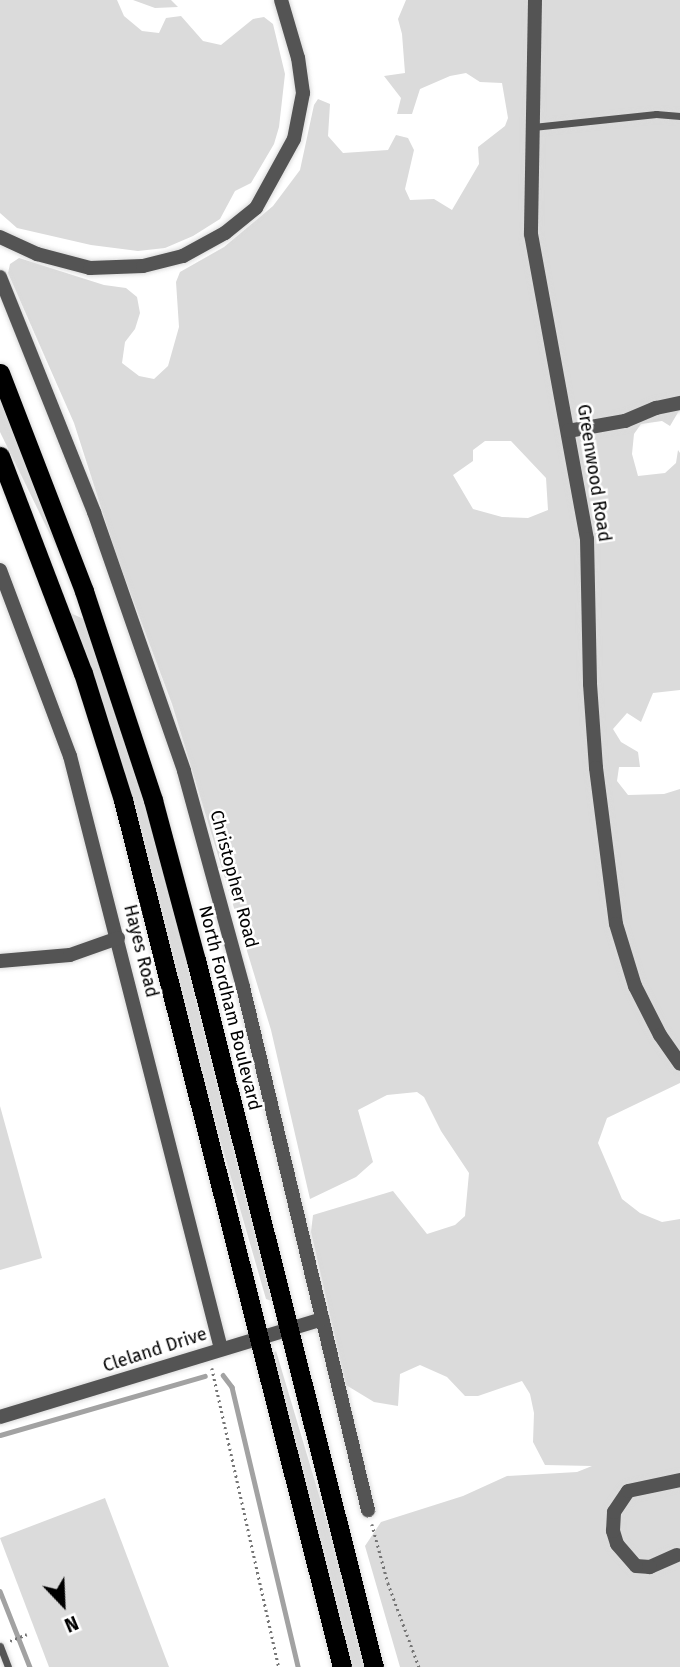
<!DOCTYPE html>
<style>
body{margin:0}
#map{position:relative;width:680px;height:1667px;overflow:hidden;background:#fff;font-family:"Fira Sans",sans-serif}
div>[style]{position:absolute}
.green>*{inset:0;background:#dbdbdb}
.stream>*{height:4.5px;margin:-2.25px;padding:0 2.25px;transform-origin:2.25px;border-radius:2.25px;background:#a2a2a2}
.path>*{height:2.5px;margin-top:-1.25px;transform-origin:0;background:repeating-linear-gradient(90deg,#767676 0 2px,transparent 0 5.5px)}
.roads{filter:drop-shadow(0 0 2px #dbdbdb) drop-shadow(0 0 2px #dbdbdb)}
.service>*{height:7px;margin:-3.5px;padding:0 3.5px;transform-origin:3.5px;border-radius:3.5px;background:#545454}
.minor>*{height:14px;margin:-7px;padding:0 7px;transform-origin:7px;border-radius:7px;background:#545454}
.trunk>*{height:19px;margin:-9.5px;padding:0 9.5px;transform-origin:9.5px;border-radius:9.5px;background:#000}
span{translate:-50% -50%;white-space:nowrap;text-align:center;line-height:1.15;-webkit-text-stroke:5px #fff;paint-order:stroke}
.street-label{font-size:18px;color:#000}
.north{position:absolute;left:28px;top:1569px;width:70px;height:70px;-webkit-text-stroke:5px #fff;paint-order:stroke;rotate:157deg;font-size:19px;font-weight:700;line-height:28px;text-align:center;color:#000}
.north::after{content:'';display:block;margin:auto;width:24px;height:32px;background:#000;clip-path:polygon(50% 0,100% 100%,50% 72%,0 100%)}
</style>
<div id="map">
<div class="green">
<div style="clip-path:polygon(0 0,117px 0,124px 16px,142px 31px,159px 33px,166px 18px,181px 16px,203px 41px,221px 45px,253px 19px,264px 17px,273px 24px,285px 74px,279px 127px,274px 144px,251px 183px,235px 191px,220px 219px,193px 236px,165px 248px,138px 251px,91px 245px,17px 228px,0 213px)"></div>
<div style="clip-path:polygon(133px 0,171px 0,178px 7px,155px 8px)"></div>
<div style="clip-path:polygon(evenodd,406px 0,680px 0,680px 409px,670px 426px,662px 421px,641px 424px,634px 434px,632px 454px,638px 476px,665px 473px,676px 463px,678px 450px,680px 453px,680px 690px,653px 693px,641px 722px,627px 713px,613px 729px,621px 742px,638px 752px,640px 767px,619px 767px,617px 781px,628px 795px,664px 794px,680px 789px,680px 1083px,607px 1118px,598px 1143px,622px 1199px,640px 1213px,662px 1222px,680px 1219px,680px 1667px,400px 1667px,365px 1546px,381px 1522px,463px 1496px,507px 1476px,577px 1472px,592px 1466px,545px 1465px,533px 1442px,534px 1413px,530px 1394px,522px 1381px,478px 1396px,465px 1396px,447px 1377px,420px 1365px,400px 1374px,398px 1406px,374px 1402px,346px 1385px,311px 1232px,313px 1215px,393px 1191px,427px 1234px,455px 1225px,465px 1216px,469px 1173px,441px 1131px,424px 1097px,417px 1092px,387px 1095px,358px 1110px,373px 1162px,356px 1177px,310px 1199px,271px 1030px,172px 704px,117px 557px,74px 423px,8px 273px,10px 264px,19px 258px,104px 285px,126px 288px,137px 297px,140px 313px,135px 329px,125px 342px,122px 363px,139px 376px,154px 379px,168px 366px,179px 327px,176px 282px,180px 272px,224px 247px,273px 206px,300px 170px,314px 105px,318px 99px,330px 104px,328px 136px,343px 153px,388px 150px,396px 135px,408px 138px,414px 150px,405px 189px,410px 200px,434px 199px,452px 210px,479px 164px,478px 147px,505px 126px,508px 118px,502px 83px,480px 82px,466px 73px,450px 76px,420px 89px,412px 114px,397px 114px,401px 98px,384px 76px,405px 73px,402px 34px,398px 19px,406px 0,485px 441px,511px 441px,546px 478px,548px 510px,528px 518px,502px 517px,473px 509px,453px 475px,473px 461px,473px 450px,485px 441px)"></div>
<div style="clip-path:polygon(0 394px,70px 575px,0 432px)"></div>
<div style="clip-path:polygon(68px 612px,86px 620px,147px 805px,272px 1301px,266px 1299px)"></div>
<div style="clip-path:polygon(0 1106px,42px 1258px,0 1270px)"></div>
<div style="clip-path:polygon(276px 1351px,345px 1582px,366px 1667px,350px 1667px,272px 1355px)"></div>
<div style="clip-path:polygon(105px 1498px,169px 1667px,49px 1667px,0 1538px)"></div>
</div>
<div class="stream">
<div style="left:223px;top:1375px;width:15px;rotate:53deg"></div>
<div style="left:232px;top:1387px;width:288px;rotate:76.7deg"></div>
<div style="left:0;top:1435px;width:213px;rotate:-16.1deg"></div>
<div style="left:0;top:1591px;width:82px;rotate:68.5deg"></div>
</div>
<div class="path">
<div style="left:212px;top:1368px;width:306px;rotate:77.4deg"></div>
<div style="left:372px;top:1524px;width:61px;rotate:74.8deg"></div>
<div style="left:388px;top:1583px;width:90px;rotate:69.7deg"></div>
<div style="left:10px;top:1641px;width:18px;rotate:-22deg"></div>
</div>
<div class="roads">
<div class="service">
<div style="left:533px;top:127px;width:124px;rotate:-6deg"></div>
<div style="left:656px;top:114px;width:24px;rotate:5deg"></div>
<div style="left:0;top:1646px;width:22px;rotate:69deg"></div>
</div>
<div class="minor">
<div style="left:535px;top:0;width:234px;rotate:91deg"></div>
<div style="left:531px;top:234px;width:310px;rotate:79.6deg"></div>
<div style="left:587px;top:539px;width:145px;rotate:88.8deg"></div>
<div style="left:590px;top:684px;width:84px;rotate:85.9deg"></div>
<div style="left:596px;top:768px;width:157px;rotate:82.7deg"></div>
<div style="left:616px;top:924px;width:65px;rotate:73deg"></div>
<div style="left:635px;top:986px;width:55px;rotate:63deg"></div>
<div style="left:660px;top:1035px;width:35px;rotate:55deg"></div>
<div style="left:0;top:237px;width:41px;rotate:24.7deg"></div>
<div style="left:37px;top:254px;width:55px;rotate:14.8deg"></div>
<div style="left:90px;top:268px;width:53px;rotate:-2.2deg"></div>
<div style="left:143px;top:266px;width:41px;rotate:-14deg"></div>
<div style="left:183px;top:256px;width:48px;rotate:-28.7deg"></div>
<div style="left:225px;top:233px;width:40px;rotate:-39deg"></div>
<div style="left:256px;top:208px;width:79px;rotate:-61.2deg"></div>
<div style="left:294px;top:139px;width:47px;rotate:-78.9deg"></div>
<div style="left:303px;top:93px;width:35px;rotate:-98deg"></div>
<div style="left:298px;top:58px;width:60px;rotate:-106.3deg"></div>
<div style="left:0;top:277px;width:253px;rotate:68.2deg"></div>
<div style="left:94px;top:512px;width:274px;rotate:70.8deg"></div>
<div style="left:184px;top:771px;width:224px;rotate:74.7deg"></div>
<div style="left:243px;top:987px;width:538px;rotate:76.56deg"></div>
<div style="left:568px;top:431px;width:58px;rotate:-10deg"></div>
<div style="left:625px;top:421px;width:34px;rotate:-23deg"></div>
<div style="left:656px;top:408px;width:25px;rotate:-12deg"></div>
<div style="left:0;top:570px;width:199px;rotate:69.4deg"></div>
<div style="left:70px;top:756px;width:612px;rotate:75.71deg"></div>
<div style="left:0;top:961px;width:70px;rotate:-4.9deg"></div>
<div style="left:70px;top:955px;width:51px;rotate:-19.5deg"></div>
<div style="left:0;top:1417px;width:337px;rotate:-16.9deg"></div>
<div style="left:677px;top:1555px;width:30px;rotate:156deg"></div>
<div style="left:650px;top:1567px;width:14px;rotate:-176deg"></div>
<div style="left:636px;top:1566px;width:29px;rotate:-131deg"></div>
<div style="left:617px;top:1544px;width:14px;rotate:-107deg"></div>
<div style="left:613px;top:1531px;width:19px;rotate:-87deg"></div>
<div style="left:614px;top:1512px;width:25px;rotate:-56deg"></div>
<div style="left:628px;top:1491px;width:53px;rotate:-11.9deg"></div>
</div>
<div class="trunk">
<div style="left:0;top:373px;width:234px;rotate:68.9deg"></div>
<div style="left:84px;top:591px;width:220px;rotate:71.7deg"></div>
<div style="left:153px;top:800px;width:166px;rotate:75deg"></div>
<div style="left:196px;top:960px;width:729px;rotate:75.87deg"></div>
<div style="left:0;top:456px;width:232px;rotate:69.1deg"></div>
<div style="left:83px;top:673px;width:133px;rotate:72.5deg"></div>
<div style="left:123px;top:800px;width:894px;rotate:75.82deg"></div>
</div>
</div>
<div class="street-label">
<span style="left:594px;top:473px;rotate:81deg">Greenwood Road</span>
<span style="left:234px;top:879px;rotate:75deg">Christopher Road</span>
<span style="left:141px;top:951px;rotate:76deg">Hayes Road</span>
<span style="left:230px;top:1008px;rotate:76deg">North Fordham Boulevard</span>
<span style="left:155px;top:1350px;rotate:-18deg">Cleland Drive</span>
</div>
<div class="north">N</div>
</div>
